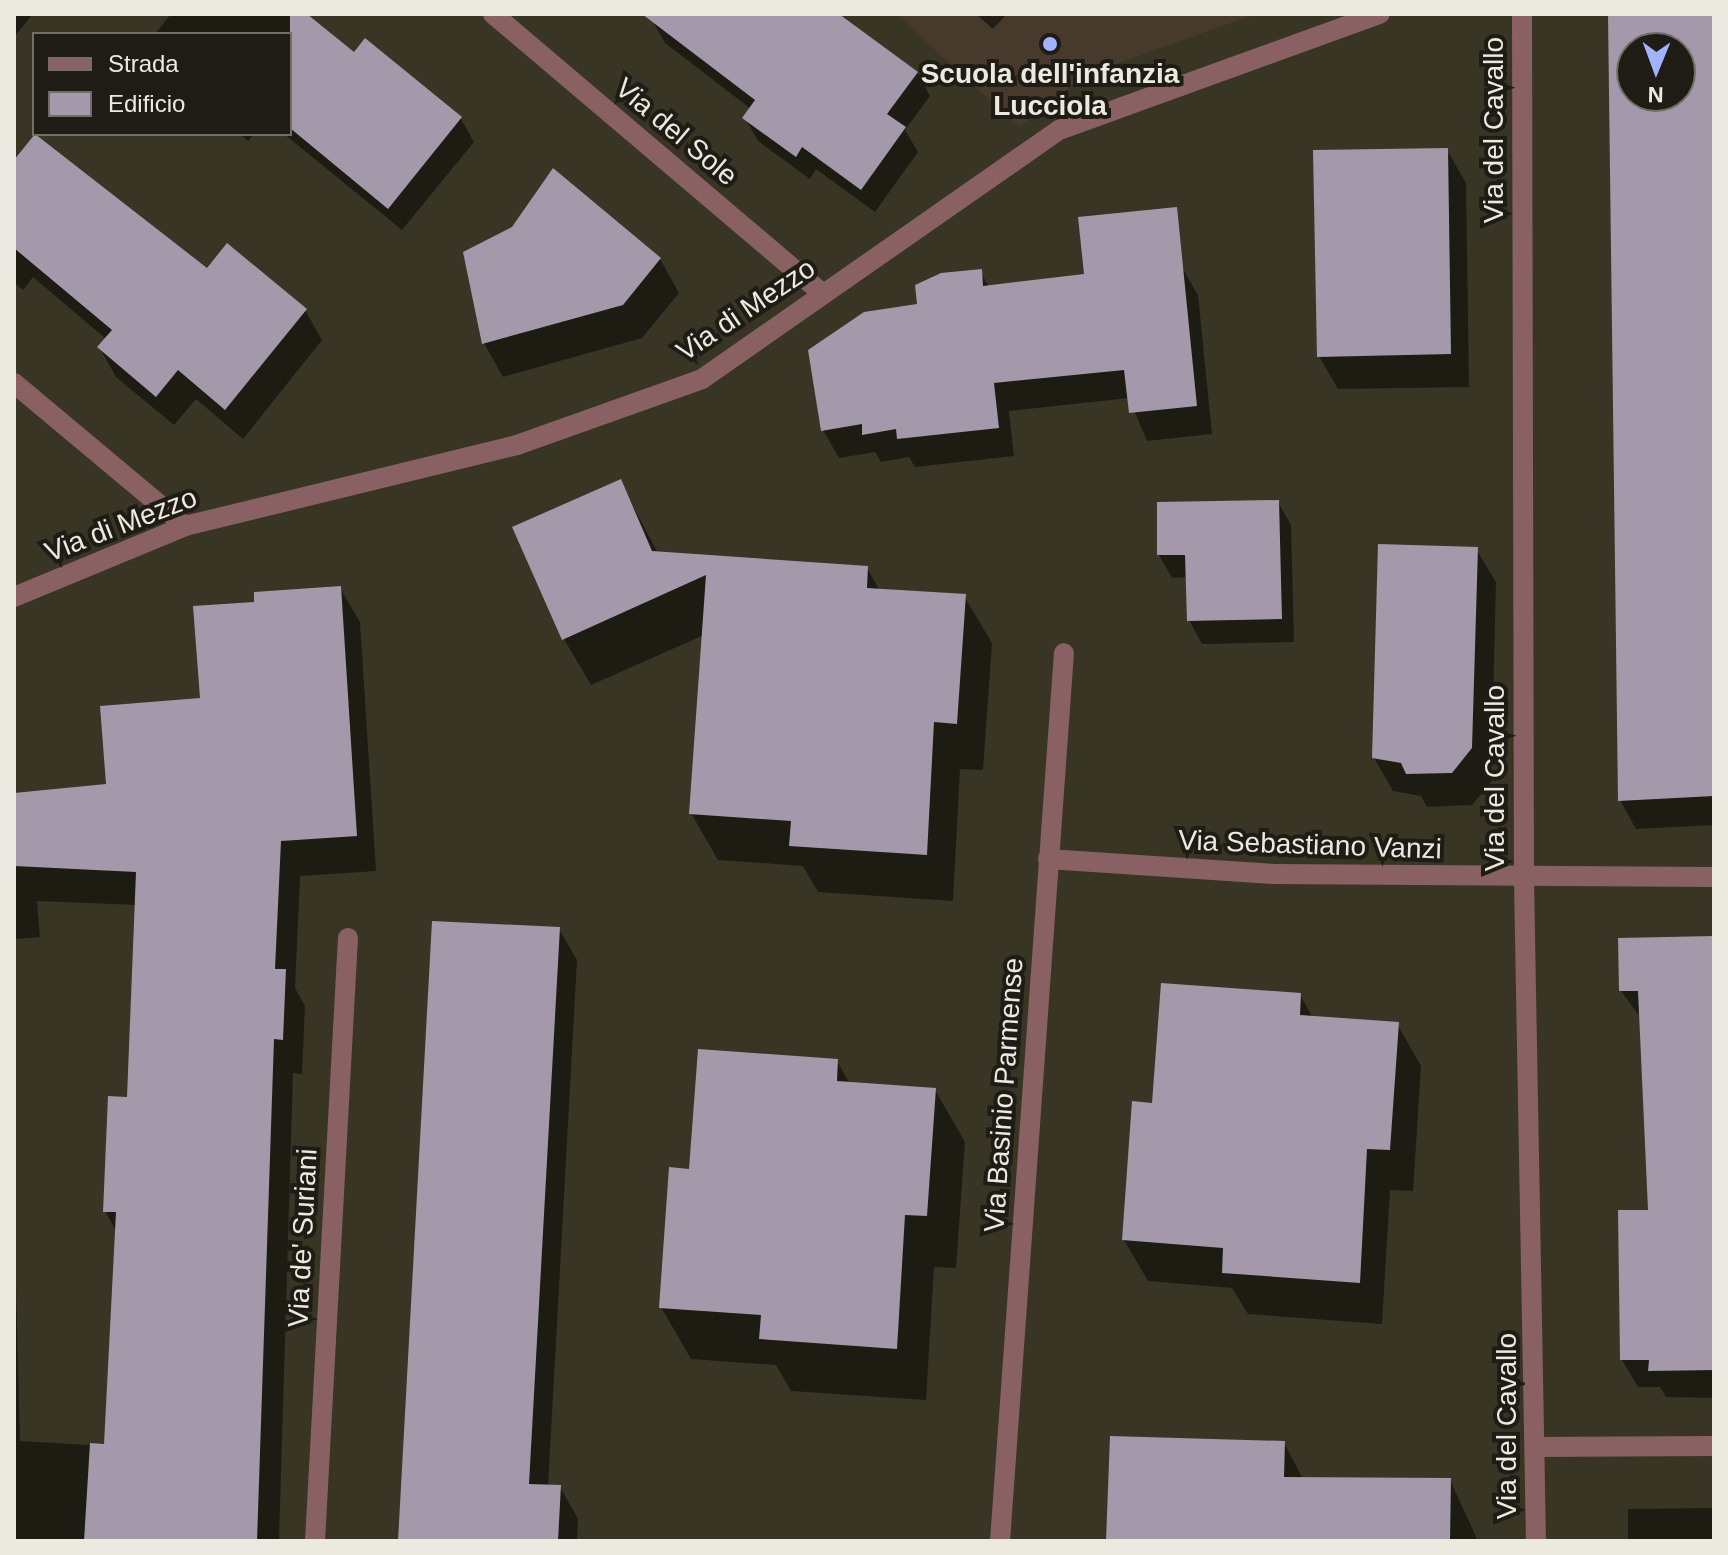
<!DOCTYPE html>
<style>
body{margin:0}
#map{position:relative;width:1728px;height:1555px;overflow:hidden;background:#383525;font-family:Arial,sans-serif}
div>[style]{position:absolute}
.education>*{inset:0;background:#47392c}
.shadow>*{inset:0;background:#0007}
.building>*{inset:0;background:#a399aa}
.street>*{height:20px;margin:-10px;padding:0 10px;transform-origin:10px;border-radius:10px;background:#8a6162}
.dots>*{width:22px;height:22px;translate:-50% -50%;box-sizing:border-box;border:4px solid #1e1c15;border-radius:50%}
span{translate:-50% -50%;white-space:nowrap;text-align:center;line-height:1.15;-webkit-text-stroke:8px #1e1c15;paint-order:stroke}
.poi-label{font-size:28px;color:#eceae0;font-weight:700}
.street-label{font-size:28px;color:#eceae0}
.frame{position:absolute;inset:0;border:16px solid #eceae0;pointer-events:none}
.legend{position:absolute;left:32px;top:32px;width:260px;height:104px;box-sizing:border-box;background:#1e1c15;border:2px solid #706e66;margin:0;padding:10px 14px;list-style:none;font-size:24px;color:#eceae0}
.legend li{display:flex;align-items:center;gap:16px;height:40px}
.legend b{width:40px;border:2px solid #706e66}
.north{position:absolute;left:1616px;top:32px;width:80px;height:80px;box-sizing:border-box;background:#1e1c15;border:2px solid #706e66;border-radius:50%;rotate:181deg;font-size:22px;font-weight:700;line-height:32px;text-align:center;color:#eceae0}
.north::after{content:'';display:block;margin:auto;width:28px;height:36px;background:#a2b2fd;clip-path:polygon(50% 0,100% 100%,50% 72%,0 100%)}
</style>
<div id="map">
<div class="education">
<div style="clip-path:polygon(896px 14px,1256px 14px,1085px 75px,1019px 127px)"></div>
</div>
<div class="shadow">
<div style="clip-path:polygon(14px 14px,33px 14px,14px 37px)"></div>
<div style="clip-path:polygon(171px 14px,304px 14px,354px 55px,461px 119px,474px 142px,402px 230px,284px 134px,290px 134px,290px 34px,155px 34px)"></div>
<div style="clip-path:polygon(656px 14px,835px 14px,917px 73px,930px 96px,905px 130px,918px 152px,875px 212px,816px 169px,810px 179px,758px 141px,745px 118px,751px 109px,665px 43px,652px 20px)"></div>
<div style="clip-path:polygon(976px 14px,1007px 14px,993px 29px)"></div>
<div style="clip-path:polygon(evenodd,1610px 14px,1714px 14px,1714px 825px,1636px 829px,1620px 800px,1610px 14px,1632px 48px,1680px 48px,1680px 96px,1632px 96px,1632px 48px)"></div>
<div style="clip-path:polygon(240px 134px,254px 134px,248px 141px)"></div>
<div style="clip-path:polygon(1447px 150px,1466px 183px,1469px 387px,1338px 389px,1319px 356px)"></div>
<div style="clip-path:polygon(14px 163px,207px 270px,305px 310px,322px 340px,243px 439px,196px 399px,174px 425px,116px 377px,99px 347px,106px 339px,33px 277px,23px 290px,14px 283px)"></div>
<div style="clip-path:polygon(660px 259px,679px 293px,642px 338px,503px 377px,484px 343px)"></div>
<div style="clip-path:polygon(1181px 266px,1198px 295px,1212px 434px,1147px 441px,1129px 398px,1009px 411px,1014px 456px,915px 467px,909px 457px,881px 462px,875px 452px,839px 458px,823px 430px,920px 306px,980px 271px,989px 287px)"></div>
<div style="clip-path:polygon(620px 482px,658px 553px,867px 568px,880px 591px,964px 596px,992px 643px,983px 770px,960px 769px,953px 901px,818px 892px,803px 866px,718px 860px,691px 813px,704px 635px,591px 685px,564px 639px)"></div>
<div style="clip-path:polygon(1278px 502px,1291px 525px,1294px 642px,1202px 644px,1189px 620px,1188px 577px,1172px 578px,1159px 555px)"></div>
<div style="clip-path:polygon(1476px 549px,1496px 582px,1491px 782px,1472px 805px,1427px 807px,1421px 796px,1393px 791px,1374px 758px)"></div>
<div style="clip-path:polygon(340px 588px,360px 622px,376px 871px,300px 876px,295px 988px,305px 1006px,302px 1074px,293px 1073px,279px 1541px,14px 1541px,14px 1207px,20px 1441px,106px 1446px,117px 1233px,105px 1211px,129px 1099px,137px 905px,37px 901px,40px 937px,14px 939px,14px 795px,109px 786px,202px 700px,256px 603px)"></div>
<div style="clip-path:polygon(559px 929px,577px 960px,548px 1487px,560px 1487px,578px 1519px,577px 1541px,399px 1541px)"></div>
<div style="clip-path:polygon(1714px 938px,1714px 1398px,1666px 1397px,1660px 1387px,1638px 1387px,1622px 1360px,1650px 1212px,1641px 1018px,1621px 991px)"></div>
<div style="clip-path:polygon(1300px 995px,1313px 1018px,1397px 1024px,1421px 1066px,1413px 1191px,1390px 1190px,1382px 1324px,1248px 1314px,1232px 1288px,1148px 1281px,1124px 1240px,1154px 1105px)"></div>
<div style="clip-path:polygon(837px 1061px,850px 1084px,935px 1090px,965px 1142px,956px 1268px,934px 1267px,926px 1400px,791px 1391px,776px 1365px,691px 1359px,661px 1307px,691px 1171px)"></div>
<div style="clip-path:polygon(1284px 1443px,1303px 1479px,1450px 1480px,1478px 1541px,1108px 1541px)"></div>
<div style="clip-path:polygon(1714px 1508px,1714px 1541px,1628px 1541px,1628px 1509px)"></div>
</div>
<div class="building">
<div style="clip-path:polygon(290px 14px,307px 14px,354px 52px,365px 38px,462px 117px,388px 209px,290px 128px)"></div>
<div style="clip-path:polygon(642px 14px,839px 14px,918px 72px,887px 114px,906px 127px,861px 190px,802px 147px,796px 157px,742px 118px,755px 100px)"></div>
<div style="clip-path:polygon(evenodd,1608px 14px,1714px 14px,1714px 796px,1618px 801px,1608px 14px,1632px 48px,1680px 48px,1680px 96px,1632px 96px,1632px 48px)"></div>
<div style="clip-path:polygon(35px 134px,207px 268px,227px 243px,307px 309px,225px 410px,178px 370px,156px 397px,97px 347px,112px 330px,14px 248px,14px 160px)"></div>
<div style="clip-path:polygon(1448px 148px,1451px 354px,1317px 357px,1313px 150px)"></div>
<div style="clip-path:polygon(553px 168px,661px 258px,623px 305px,482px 344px,463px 252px,512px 227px)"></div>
<div style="clip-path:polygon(1177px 207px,1197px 406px,1129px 413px,1124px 370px,994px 383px,999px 428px,897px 439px,896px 429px,862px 435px,862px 424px,821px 431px,808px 350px,864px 312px,917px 304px,915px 285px,941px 273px,982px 269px,983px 286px,1084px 274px,1078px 217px)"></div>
<div style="clip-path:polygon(621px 479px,652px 551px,868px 566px,867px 588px,966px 594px,957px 724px,934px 722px,927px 855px,789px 846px,791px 821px,689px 814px,706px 575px,562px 640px,512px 527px)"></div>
<div style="clip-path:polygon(1279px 500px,1282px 619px,1187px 621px,1185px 555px,1157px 555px,1157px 502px)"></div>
<div style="clip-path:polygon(1378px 544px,1478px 547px,1472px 748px,1452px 773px,1406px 774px,1401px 763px,1372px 758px)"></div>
<div style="clip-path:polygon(341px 586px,357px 836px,281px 841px,275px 969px,286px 969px,283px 1040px,274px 1039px,257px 1541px,84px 1541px,90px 1443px,104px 1444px,116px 1212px,103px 1212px,108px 1096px,127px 1097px,136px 872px,14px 866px,14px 793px,106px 784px,100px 706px,200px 698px,193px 606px,254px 602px,254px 592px)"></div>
<div style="clip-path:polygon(432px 921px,560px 927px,529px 1484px,561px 1485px,558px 1541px,398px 1541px)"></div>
<div style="clip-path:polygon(1714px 936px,1714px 1370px,1648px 1371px,1649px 1360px,1620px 1360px,1618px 1210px,1648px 1210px,1638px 991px,1619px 991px,1618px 938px)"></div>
<div style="clip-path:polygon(1161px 983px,1301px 993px,1300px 1015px,1399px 1022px,1390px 1150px,1367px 1149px,1360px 1283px,1222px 1273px,1223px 1248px,1122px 1240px,1132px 1101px,1152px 1103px)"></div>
<div style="clip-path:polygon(698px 1049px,838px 1059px,837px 1081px,936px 1088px,927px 1216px,905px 1215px,897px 1349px,759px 1339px,761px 1315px,659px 1308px,669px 1167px,689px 1169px)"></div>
<div style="clip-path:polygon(1110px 1436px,1285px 1441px,1284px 1477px,1451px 1478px,1450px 1541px,1106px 1541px)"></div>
</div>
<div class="street">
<div style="left:493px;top:14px;width:433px;rotate:40.3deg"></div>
<div style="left:1522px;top:14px;width:867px;rotate:89.87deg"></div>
<div style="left:1524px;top:881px;width:660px;rotate:88.96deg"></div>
<div style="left:14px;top:383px;width:223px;rotate:39.9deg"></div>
<div style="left:14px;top:597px;width:185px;rotate:-22.5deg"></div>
<div style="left:185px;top:526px;width:342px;rotate:-13.7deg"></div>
<div style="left:517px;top:445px;width:196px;rotate:-19.6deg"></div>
<div style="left:702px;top:379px;width:435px;rotate:-34.9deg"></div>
<div style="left:1059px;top:130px;width:341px;rotate:-19.9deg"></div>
<div style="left:1048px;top:859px;width:226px;rotate:3.8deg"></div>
<div style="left:1274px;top:874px;width:440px;rotate:0.4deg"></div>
<div style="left:1535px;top:1447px;width:179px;rotate:-0.3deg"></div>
<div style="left:315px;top:1541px;width:604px;rotate:-86.87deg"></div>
<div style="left:1000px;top:1541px;width:890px;rotate:-85.88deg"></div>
</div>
<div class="dots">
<div style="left:1050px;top:44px;background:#a2b2fd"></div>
</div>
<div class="poi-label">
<span style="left:1050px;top:90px">Scuola dell'infanzia<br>Lucciola</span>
</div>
<div class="street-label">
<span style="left:1494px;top:130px;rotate:-90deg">Via del Cavallo</span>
<span style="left:676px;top:132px;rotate:40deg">Via del Sole</span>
<span style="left:746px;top:310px;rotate:-34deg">Via di Mezzo</span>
<span style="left:121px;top:525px;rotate:-21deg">Via di Mezzo</span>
<span style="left:1495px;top:778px;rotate:-90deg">Via del Cavallo</span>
<span style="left:1310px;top:845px;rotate:2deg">Via Sebastiano Vanzi</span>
<span style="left:1004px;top:1095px;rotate:-86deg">Via Basinio Parmense</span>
<span style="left:303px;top:1238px;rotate:-87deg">Via de' Suriani</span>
<span style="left:1507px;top:1426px;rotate:-90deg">Via del Cavallo</span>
</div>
<div class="frame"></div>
<ul class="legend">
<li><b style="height:10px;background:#8a6162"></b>Strada</li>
<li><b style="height:22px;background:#a399aa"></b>Edificio</li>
</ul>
<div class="north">N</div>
</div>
